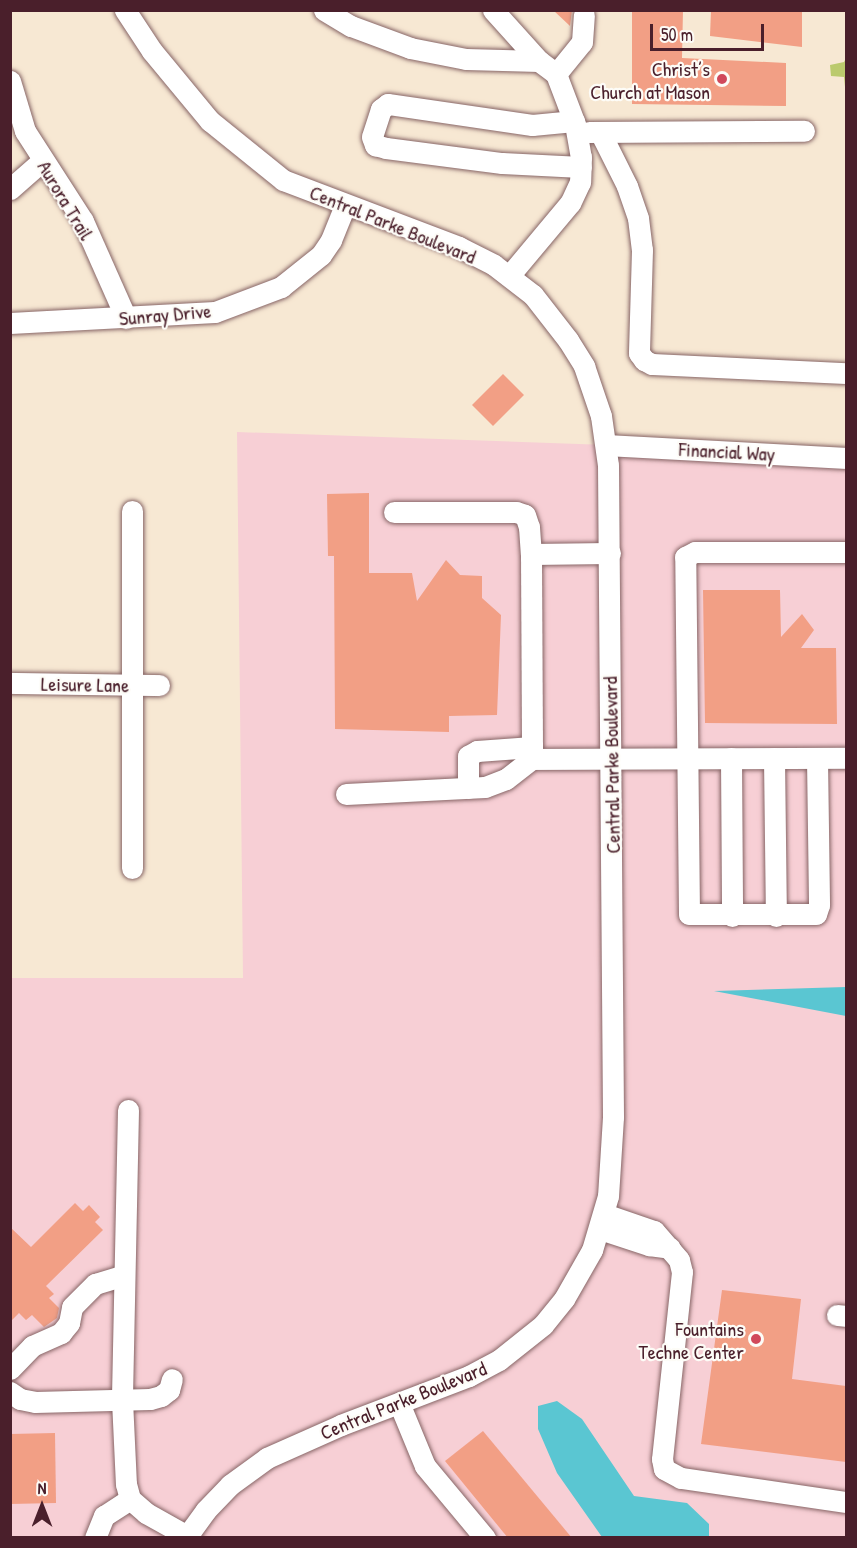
<!DOCTYPE html>
<meta charset="utf-8">
<style>
body{margin:0}
#map{position:relative;width:857px;height:1548px;overflow:hidden;background:#f7e8d3;font-family:"Patrick Hand",sans-serif}
div>[style]{position:absolute}
.built>*{inset:0;background:#f7cfd5}
.green>*{inset:0;background:#bbca6d}
.water>*{inset:0;background:#5ac6d2}
.building>*{inset:0;background:#f29f85}
.roads{filter:drop-shadow(0 0 2px #876566) drop-shadow(0 0 2px #876566)}
.minor>*{height:21px;margin:-10.5px;padding:0 10.5px;transform-origin:10.5px;border-radius:10.5px;background:#fff}
.dots>*{width:16px;height:16px;translate:-50% -50%;box-sizing:border-box;border:3px solid #fdfcf7;border-radius:50%}
span{translate:-50% -50%;white-space:nowrap;text-align:center;line-height:1.15;-webkit-text-stroke:4.5px #fdfcf7;paint-order:stroke}
.poi-label{font-size:20px;color:#4a1f2b}
.right{translate:-100% -50%;text-align:right}
.street-label{font-size:20px;color:#4a1f2b}
.frame{position:absolute;inset:0;border:12px solid #4a1f2b;pointer-events:none}
.north{position:absolute;left:12px;top:1476px;width:60px;height:60px;-webkit-text-stroke:4px #fdfcf7;paint-order:stroke;rotate:0deg;font-size:16px;font-weight:700;line-height:24px;text-align:center;color:#4a1f2b}
.north::after{content:'';display:block;margin:auto;width:21px;height:27px;background:#4a1f2b;clip-path:polygon(50% 0,100% 100%,50% 72%,0 100%)}
.scale{position:absolute;left:650px;top:24px;width:114px;height:27px;box-sizing:border-box;border:3px solid #4a1f2b;border-top:0;padding-left:8px;font-size:18px;line-height:21px;white-space:nowrap;color:#4a1f2b;-webkit-text-stroke:4px #fdfcf7;paint-order:stroke}
</style>
<div id="map">
<div class="built">
<div style="clip-path:polygon(237px 432px,607px 445px,846px 458px,846px 1537px,11px 1538px,11px 978px,243px 978px)"></div>
</div>
<div class="green">
<div style="clip-path:polygon(846px 58px,846px 97px,844px 77px,831px 76px,830px 65px,844px 62px)"></div>
</div>
<div class="water">
<div style="clip-path:polygon(846px 987px,846px 1016px,714px 991px)"></div>
<div style="clip-path:polygon(557px 1401px,582px 1419px,634px 1496px,687px 1503px,709px 1524px,709px 1537px,602px 1537px,557px 1473px,538px 1429px,538px 1406px)"></div>
</div>
<div class="building">
<div style="clip-path:polygon(553px 10px,572px 10px,570px 26px)"></div>
<div style="clip-path:polygon(632px 10px,683px 10px,682px 58px,786px 63px,786px 106px,632px 104px)"></div>
<div style="clip-path:polygon(711px 10px,802px 10px,802px 47px,710px 36px)"></div>
<div style="clip-path:polygon(503px 374px,524px 395px,493px 426px,472px 405px)"></div>
<div style="clip-path:polygon(369px 493px,369px 573px,412px 573px,417px 601px,446px 560px,460px 575px,482px 576px,482px 598px,501px 615px,497px 715px,449px 716px,449px 732px,335px 729px,334px 556px,328px 556px,327px 494px)"></div>
<div style="clip-path:polygon(703px 590px,780px 590px,781px 637px,802px 614px,814px 630px,801px 648px,836px 648px,837px 724px,705px 723px)"></div>
<div style="clip-path:polygon(75px 1203px,83px 1211px,89px 1205px,100px 1217px,95px 1222px,103px 1230px,46px 1286px,54px 1294px,49px 1298px,59px 1308px,57px 1318px,44px 1327px,32px 1315px,26px 1320px,19px 1313px,10px 1322px,10px 1227px,31px 1247px)"></div>
<div style="clip-path:polygon(722px 1290px,801px 1299px,792px 1379px,846px 1386px,846px 1462px,701px 1444px)"></div>
<div style="clip-path:polygon(483px 1431px,572px 1538px,508px 1538px,445px 1461px)"></div>
<div style="clip-path:polygon(55px 1433px,56px 1503px,10px 1504px,10px 1434px)"></div>
</div>
<div class="roads">
<div class="minor">
<div style="left:125px;top:10px;width:49px;rotate:56.6deg"></div>
<div style="left:152px;top:51px;width:91px;rotate:50.4deg"></div>
<div style="left:210px;top:121px;width:94px;rotate:38.9deg"></div>
<div style="left:283px;top:180px;width:188px;rotate:20.8deg"></div>
<div style="left:459px;top:247px;width:39px;rotate:27deg"></div>
<div style="left:494px;top:265px;width:49px;rotate:37.6deg"></div>
<div style="left:533px;top:295px;width:57px;rotate:52.1deg"></div>
<div style="left:568px;top:340px;width:31px;rotate:58deg"></div>
<div style="left:584px;top:366px;width:53px;rotate:71.2deg"></div>
<div style="left:601px;top:416px;width:49px;rotate:81.9deg"></div>
<div style="left:608px;top:465px;width:652px;rotate:89.56deg"></div>
<div style="left:613px;top:1117px;width:79px;rotate:93.6deg"></div>
<div style="left:608px;top:1196px;width:56px;rotate:106.5deg"></div>
<div style="left:592px;top:1250px;width:56px;rotate:119.7deg"></div>
<div style="left:564px;top:1299px;width:33px;rotate:129deg"></div>
<div style="left:543px;top:1325px;width:56px;rotate:141.5deg"></div>
<div style="left:499px;top:1360px;width:34px;rotate:152deg"></div>
<div style="left:469px;top:1376px;width:137px;rotate:159.1deg"></div>
<div style="left:341px;top:1425px;width:81px;rotate:156deg"></div>
<div style="left:267px;top:1458px;width:46px;rotate:143.9deg"></div>
<div style="left:230px;top:1485px;width:35px;rotate:134deg"></div>
<div style="left:206px;top:1510px;width:34px;rotate:126deg"></div>
<div style="left:324px;top:10px;width:31px;rotate:31deg"></div>
<div style="left:351px;top:26px;width:63px;rotate:20.4deg"></div>
<div style="left:410px;top:48px;width:57px;rotate:11.1deg"></div>
<div style="left:466px;top:59px;width:73px;rotate:1.6deg"></div>
<div style="left:493px;top:10px;width:69px;rotate:48deg"></div>
<div style="left:539px;top:61px;width:21px;rotate:37deg"></div>
<div style="left:556px;top:74px;width:53px;rotate:69.2deg"></div>
<div style="left:575px;top:124px;width:34px;rotate:80deg"></div>
<div style="left:581px;top:157px;width:25px;rotate:92deg"></div>
<div style="left:580px;top:182px;width:23px;rotate:115deg"></div>
<div style="left:570px;top:203px;width:95px;rotate:129.9deg"></div>
<div style="left:556px;top:74px;width:41px;rotate:-50.9deg"></div>
<div style="left:582px;top:42px;width:27px;rotate:-86deg"></div>
<div style="left:10px;top:81px;width:52px;rotate:73.3deg"></div>
<div style="left:25px;top:131px;width:107px;rotate:57.2deg"></div>
<div style="left:83px;top:221px;width:106px;rotate:66.1deg"></div>
<div style="left:574px;top:121px;width:42px;rotate:174.6deg"></div>
<div style="left:532px;top:125px;width:146px;rotate:-171.7deg"></div>
<div style="left:388px;top:104px;width:9px;rotate:144deg"></div>
<div style="left:381px;top:109px;width:29px;rotate:108deg"></div>
<div style="left:372px;top:137px;width:9px;rotate:69deg"></div>
<div style="left:375px;top:145px;width:11px;rotate:15deg"></div>
<div style="left:386px;top:148px;width:117px;rotate:7.4deg"></div>
<div style="left:502px;top:163px;width:79px;rotate:2.9deg"></div>
<div style="left:589px;top:132px;width:215px;rotate:-0.3deg"></div>
<div style="left:600px;top:132px;width:60px;rotate:63.4deg"></div>
<div style="left:627px;top:186px;width:34px;rotate:71deg"></div>
<div style="left:638px;top:218px;width:32px;rotate:83deg"></div>
<div style="left:642px;top:250px;width:103px;rotate:91.7deg"></div>
<div style="left:639px;top:353px;width:9px;rotate:54deg"></div>
<div style="left:644px;top:360px;width:9px;rotate:27deg"></div>
<div style="left:652px;top:364px;width:194px;rotate:2.7deg"></div>
<div style="left:10px;top:189px;width:43px;rotate:-41.2deg"></div>
<div style="left:10px;top:323px;width:205px;rotate:-3.1deg"></div>
<div style="left:215px;top:312px;width:71px;rotate:-20.7deg"></div>
<div style="left:281px;top:287px;width:51px;rotate:-38.7deg"></div>
<div style="left:321px;top:255px;width:18px;rotate:-56deg"></div>
<div style="left:331px;top:240px;width:38px;rotate:-68deg"></div>
<div style="left:607px;top:445px;width:239px;rotate:3.1deg"></div>
<div style="left:132px;top:511px;width:357px;rotate:90deg"></div>
<div style="left:394px;top:512px;width:122px"></div>
<div style="left:516px;top:512px;width:9px;rotate:18deg"></div>
<div style="left:525px;top:515px;width:13px;rotate:72deg"></div>
<div style="left:529px;top:527px;width:27px;rotate:86deg"></div>
<div style="left:610px;top:553px;width:79px;rotate:179.3deg"></div>
<div style="left:531px;top:554px;width:205px;rotate:89.7deg"></div>
<div style="left:532px;top:759px;width:314px;rotate:-0.2deg"></div>
<div style="left:10px;top:683px;width:149px;rotate:0.8deg"></div>
<div style="left:731px;top:758px;width:158px;rotate:89.6deg"></div>
<div style="left:774px;top:758px;width:158px;rotate:89.3deg"></div>
<div style="left:817px;top:758px;width:147px;rotate:89.2deg"></div>
<div style="left:819px;top:905px;width:9px;rotate:108deg"></div>
<div style="left:816px;top:914px;width:127px;rotate:180deg"></div>
<div style="left:689px;top:914px;width:357px;rotate:-90.6deg"></div>
<div style="left:685px;top:557px;width:11px;rotate:-27deg"></div>
<div style="left:695px;top:552px;width:151px"></div>
<div style="left:468px;top:788px;width:32px;rotate:-90deg"></div>
<div style="left:468px;top:756px;width:10px;rotate:-29deg"></div>
<div style="left:477px;top:751px;width:55px;rotate:-4.2deg"></div>
<div style="left:346px;top:794px;width:139px;rotate:-2.9deg"></div>
<div style="left:485px;top:787px;width:22px;rotate:-21deg"></div>
<div style="left:506px;top:779px;width:33px;rotate:-38deg"></div>
<div style="left:128px;top:1110px;width:290px;rotate:91.2deg"></div>
<div style="left:122px;top:1400px;width:84px;rotate:87.3deg"></div>
<div style="left:126px;top:1484px;width:16px;rotate:75deg"></div>
<div style="left:130px;top:1499px;width:21px;rotate:41deg"></div>
<div style="left:146px;top:1513px;width:51px;rotate:29.1deg"></div>
<div style="left:604px;top:1214px;width:53px;rotate:18.8deg"></div>
<div style="left:654px;top:1231px;width:38px;rotate:49deg"></div>
<div style="left:679px;top:1260px;width:12px;rotate:76deg"></div>
<div style="left:682px;top:1272px;width:188px;rotate:96.1deg"></div>
<div style="left:662px;top:1459px;width:10px;rotate:79deg"></div>
<div style="left:664px;top:1469px;width:19px;rotate:28deg"></div>
<div style="left:681px;top:1478px;width:167px;rotate:8.3deg"></div>
<div style="left:600px;top:1229px;width:52px;rotate:18.1deg"></div>
<div style="left:649px;top:1245px;width:21px;rotate:8deg"></div>
<div style="left:837px;top:1315px;width:9px;rotate:6deg"></div>
<div style="left:10px;top:1369px;width:32px;rotate:-46deg"></div>
<div style="left:32px;top:1346px;width:32px;rotate:-24deg"></div>
<div style="left:61px;top:1333px;width:13px;rotate:-51deg"></div>
<div style="left:69px;top:1323px;width:16px;rotate:-79deg"></div>
<div style="left:72px;top:1307px;width:33px;rotate:-45deg"></div>
<div style="left:95px;top:1284px;width:30px;rotate:-17deg"></div>
<div style="left:10px;top:1392px;width:12px;rotate:35deg"></div>
<div style="left:20px;top:1399px;width:15px;rotate:11deg"></div>
<div style="left:35px;top:1402px;width:115px;rotate:-1.5deg"></div>
<div style="left:150px;top:1399px;width:11px;rotate:-15deg"></div>
<div style="left:161px;top:1396px;width:10px;rotate:-37deg"></div>
<div style="left:169px;top:1390px;width:11px;rotate:-75deg"></div>
<div style="left:399px;top:1403px;width:68px;rotate:67.6deg"></div>
<div style="left:425px;top:1466px;width:94px;rotate:50.2deg"></div>
<div style="left:95px;top:1538px;width:24px;rotate:-68deg"></div>
<div style="left:104px;top:1516px;width:31px;rotate:-33deg"></div>
</div>
</div>
<div class="dots">
<div style="left:722px;top:79px;background:#d1495b"></div>
<div style="left:756px;top:1339px;background:#d1495b"></div>
</div>
<div class="poi-label">
<span class="right" style="left:710px;top:80px">Christ’s<br>Church at Mason</span>
<span class="right" style="left:744px;top:1340px">Fountains<br>Techne Center</span>
</div>
<div class="street-label">
<span style="left:66px;top:200px;rotate:59deg">Aurora Trail</span>
<span style="left:393px;top:224px;rotate:22deg">Central Parke Boulevard</span>
<span style="left:165px;top:314px;rotate:-5deg">Sunray Drive</span>
<span style="left:727px;top:451px;rotate:3deg">Financial Way</span>
<span style="left:85px;top:684px;rotate:1deg">Leisure Lane</span>
<span style="left:611px;top:765px;rotate:-91deg">Central Parke Boulevard</span>
<span style="left:403px;top:1400px;rotate:-22deg">Central Parke Boulevard</span>
</div>
<div class="frame"></div>
<div class="north">N</div>
<div class="scale">50 m</div>
</div>
